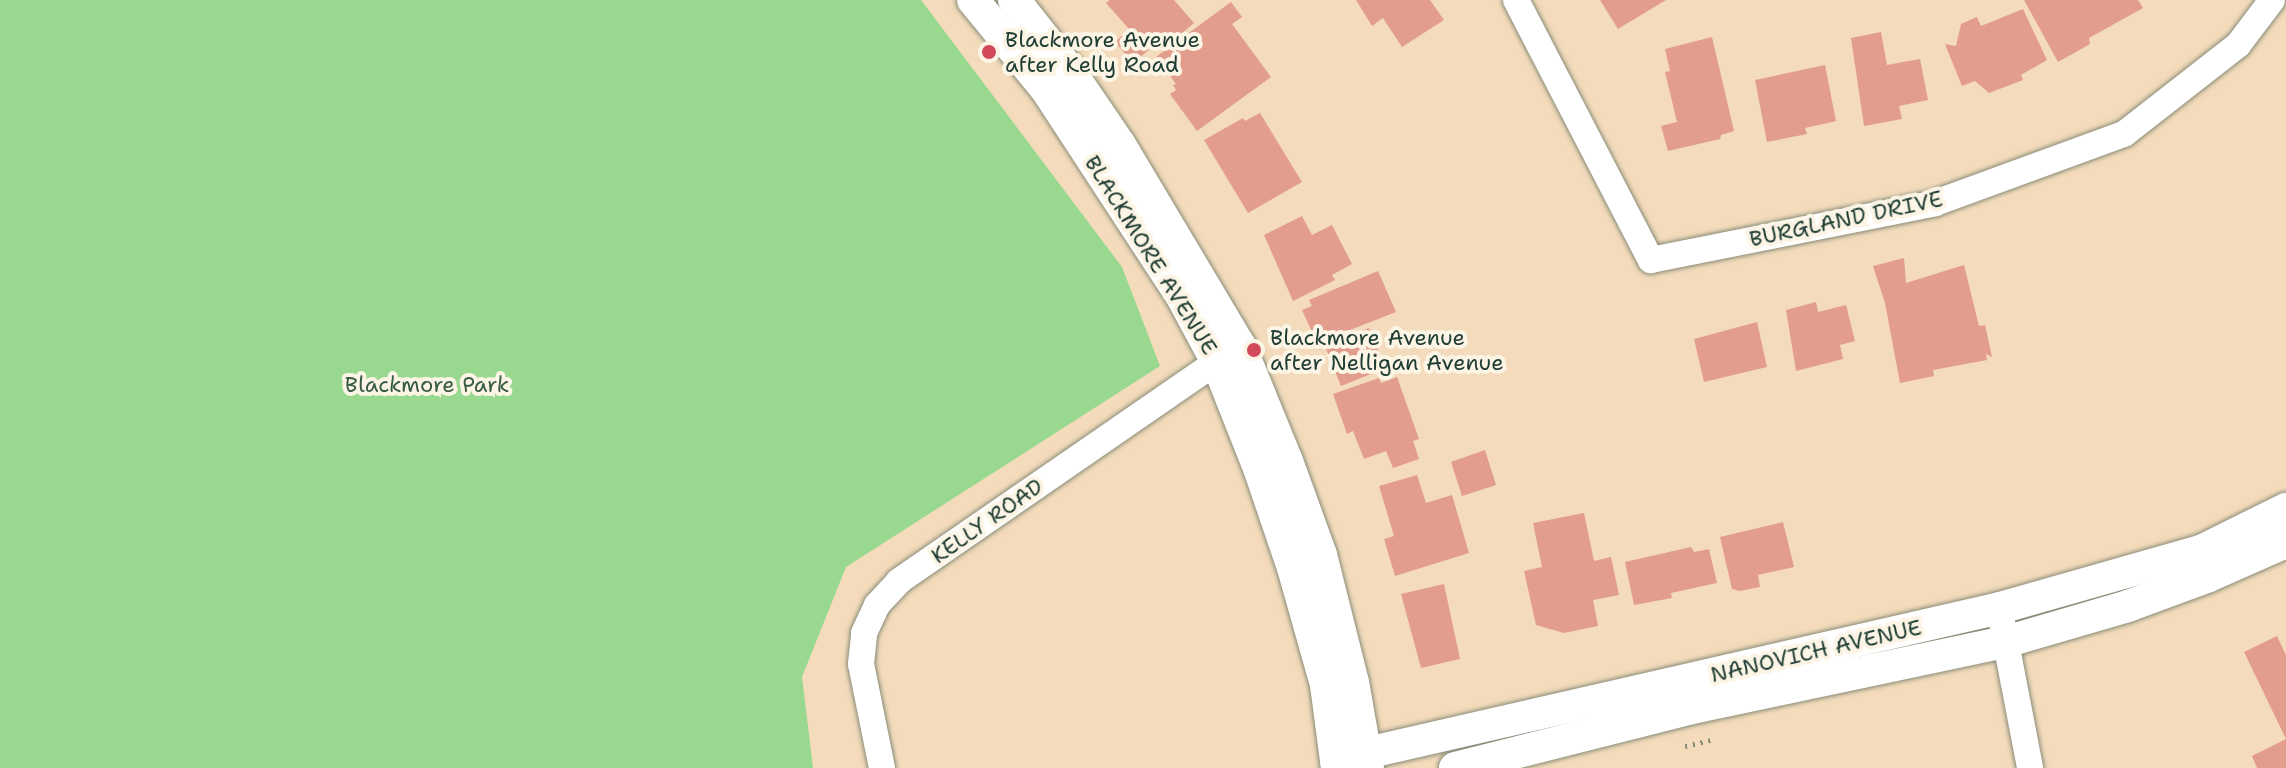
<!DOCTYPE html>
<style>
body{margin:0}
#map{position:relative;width:2286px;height:768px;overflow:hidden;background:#f3dbbb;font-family:"Shantell Sans",sans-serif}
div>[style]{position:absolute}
.green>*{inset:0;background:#99d98f}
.building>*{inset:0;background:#e29d8d}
.path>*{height:5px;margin-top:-2.5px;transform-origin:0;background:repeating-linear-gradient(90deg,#898c78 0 2px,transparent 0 8px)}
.roads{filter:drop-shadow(0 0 2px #898c78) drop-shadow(0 0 2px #898c78)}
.minor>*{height:26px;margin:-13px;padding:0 13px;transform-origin:13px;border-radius:13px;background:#fff}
.tertiary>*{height:32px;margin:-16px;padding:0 16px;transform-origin:16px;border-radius:16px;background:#fff}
.dots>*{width:22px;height:22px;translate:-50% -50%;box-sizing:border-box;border:4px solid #fcf5e5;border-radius:50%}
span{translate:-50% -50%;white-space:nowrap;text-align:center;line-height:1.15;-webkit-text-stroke:8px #fcf5e5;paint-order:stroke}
.poi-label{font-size:22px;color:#1f3d34}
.left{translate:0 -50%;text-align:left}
.street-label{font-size:22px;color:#1f3d34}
.park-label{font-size:22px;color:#375c46}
</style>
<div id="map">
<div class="green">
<div style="clip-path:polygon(0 0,921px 0,1122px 267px,1160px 366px,846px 567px,802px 677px,813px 768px,0 768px)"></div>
</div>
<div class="building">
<div style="clip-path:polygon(1110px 0,1174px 0,1194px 23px,1163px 49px,1157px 43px,1133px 63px,1115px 42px,1129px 29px,1106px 3px)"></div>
<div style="clip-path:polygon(1356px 0,1430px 0,1444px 20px,1402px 47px,1383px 18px,1372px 26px)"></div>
<div style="clip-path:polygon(1600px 0,1666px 0,1618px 29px)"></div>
<div style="clip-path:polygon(2024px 0,2138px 0,2143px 8px,2089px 38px,2090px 44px,2058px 62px)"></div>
<div style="clip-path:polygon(1231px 2px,1242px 17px,1232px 24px,1271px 77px,1197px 131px,1170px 94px,1176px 90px,1173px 85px,1176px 84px,1156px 57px)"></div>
<div style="clip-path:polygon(2023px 9px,2047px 60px,2021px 75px,2023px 80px,1989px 93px,1975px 81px,1962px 86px,1945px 44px,1956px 46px,1961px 24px,1977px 17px,1981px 26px)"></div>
<div style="clip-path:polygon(1881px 32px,1887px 65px,1920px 59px,1928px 100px,1899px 106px,1902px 119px,1864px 126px,1851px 38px)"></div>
<div style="clip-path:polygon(1712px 37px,1734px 131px,1721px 135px,1720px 139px,1668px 151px,1661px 126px,1677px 122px,1665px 72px,1670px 71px,1665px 49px)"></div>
<div style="clip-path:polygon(1825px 65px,1836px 121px,1805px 128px,1807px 134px,1767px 142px,1755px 80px)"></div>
<div style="clip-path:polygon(1260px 113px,1302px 182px,1248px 213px,1204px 140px,1243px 118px,1245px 121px)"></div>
<div style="clip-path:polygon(1302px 216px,1312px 235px,1332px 225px,1352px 264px,1332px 275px,1335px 280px,1293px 301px,1264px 235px)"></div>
<div style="clip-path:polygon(1904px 258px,1906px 283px,1964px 265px,1979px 326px,1985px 325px,1992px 357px,1986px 354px,1987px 360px,1933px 370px,1934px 376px,1900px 383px,1885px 303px,1873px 266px)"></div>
<div style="clip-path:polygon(1378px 271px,1396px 312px,1317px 343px,1302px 310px,1312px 306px,1309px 300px)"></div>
<div style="clip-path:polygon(1816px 302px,1818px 312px,1846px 305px,1855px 341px,1840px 345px,1843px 359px,1796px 371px,1786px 310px)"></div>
<div style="clip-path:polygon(1757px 322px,1767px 367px,1704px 382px,1694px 339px)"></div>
<div style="clip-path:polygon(1369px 328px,1384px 365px,1370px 370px,1371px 374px,1341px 386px,1325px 346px)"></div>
<div style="clip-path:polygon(1397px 377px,1419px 439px,1413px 441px,1419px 459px,1393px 468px,1386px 451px,1364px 459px,1353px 431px,1347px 434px,1333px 394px,1379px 378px,1381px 383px)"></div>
<div style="clip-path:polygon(1485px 450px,1496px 485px,1462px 496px,1451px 462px)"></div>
<div style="clip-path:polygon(1417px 475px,1426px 503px,1452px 495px,1469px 553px,1395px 576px,1384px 539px,1394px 536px,1379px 486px)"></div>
<div style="clip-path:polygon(1584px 513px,1594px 561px,1611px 557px,1619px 595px,1593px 600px,1598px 626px,1564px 633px,1536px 625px,1524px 571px,1542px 567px,1533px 523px)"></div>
<div style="clip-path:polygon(1783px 522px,1794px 567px,1758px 575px,1760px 587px,1740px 591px,1732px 589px,1720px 537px)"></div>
<div style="clip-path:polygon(1691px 547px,1694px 552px,1709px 549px,1717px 583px,1671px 593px,1672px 598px,1634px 605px,1625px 562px)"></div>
<div style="clip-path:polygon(1444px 584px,1460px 659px,1421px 668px,1401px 594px)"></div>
<div style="clip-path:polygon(2277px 636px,2286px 655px,2286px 768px,2257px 768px,2252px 756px,2286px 739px,2244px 652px)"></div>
</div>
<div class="path">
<div style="left:1685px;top:746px;width:26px;rotate:-13deg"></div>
</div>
<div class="roads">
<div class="minor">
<div style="left:1516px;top:0;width:293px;rotate:62.6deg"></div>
<div style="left:1651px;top:260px;width:290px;rotate:-11.3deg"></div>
<div style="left:1935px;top:203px;width:201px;rotate:-20.1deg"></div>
<div style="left:2124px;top:134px;width:145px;rotate:-38deg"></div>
<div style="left:2238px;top:45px;width:56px;rotate:-52.9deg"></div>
<div style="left:2002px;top:622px;width:149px;rotate:79.1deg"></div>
<div style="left:882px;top:768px;width:106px;rotate:-101.4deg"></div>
<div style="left:861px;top:664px;width:31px;rotate:-84deg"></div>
<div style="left:864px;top:633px;width:31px;rotate:-65deg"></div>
<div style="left:877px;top:605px;width:33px;rotate:-47deg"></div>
<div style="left:899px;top:581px;width:402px;rotate:-34.6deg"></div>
</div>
<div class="tertiary">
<div style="left:973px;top:0;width:115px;rotate:50.6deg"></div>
<div style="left:1046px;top:89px;width:246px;rotate:56.8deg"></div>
<div style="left:1181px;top:295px;width:76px;rotate:61.8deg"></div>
<div style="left:1217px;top:362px;width:114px;rotate:68.4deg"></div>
<div style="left:1259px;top:468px;width:106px;rotate:71.2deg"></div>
<div style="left:1293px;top:568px;width:122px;rotate:74.2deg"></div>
<div style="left:1326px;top:685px;width:84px;rotate:82.5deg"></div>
<div style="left:1014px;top:0;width:85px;rotate:51.7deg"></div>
<div style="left:1067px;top:67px;width:94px;rotate:55.8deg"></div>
<div style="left:1120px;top:145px;width:234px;rotate:59.2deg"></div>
<div style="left:1240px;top:346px;width:124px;rotate:67.8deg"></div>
<div style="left:1287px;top:461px;width:100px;rotate:70.1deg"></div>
<div style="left:1321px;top:555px;width:131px;rotate:75.9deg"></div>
<div style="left:1353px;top:682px;width:87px;rotate:80.1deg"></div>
<div style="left:1336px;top:760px;width:681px;rotate:-12.89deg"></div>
<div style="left:2000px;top:608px;width:211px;rotate:-15.9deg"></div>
<div style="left:2203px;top:550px;width:93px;rotate:-26.3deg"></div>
<div style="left:1455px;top:768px;width:244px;rotate:-14.2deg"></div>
<div style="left:1692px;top:708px;width:320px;rotate:-11.9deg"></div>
<div style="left:2005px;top:642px;width:128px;rotate:-16.3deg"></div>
<div style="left:2128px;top:606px;width:86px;rotate:-20.3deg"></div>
<div style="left:2209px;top:576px;width:84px;rotate:-23.8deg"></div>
</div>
</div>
<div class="dots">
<div style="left:989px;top:52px;background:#d1495b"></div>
<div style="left:1254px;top:350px;background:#d1495b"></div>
</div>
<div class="poi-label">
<span class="left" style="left:1005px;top:52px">Blackmore Avenue<br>after Kelly Road</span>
<span class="left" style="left:1270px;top:350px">Blackmore Avenue<br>after Nelligan Avenue</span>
</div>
<div class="street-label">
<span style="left:1846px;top:219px;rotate:-12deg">BURGLAND DRIVE</span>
<span style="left:1151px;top:255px;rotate:58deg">BLACKMORE AVENUE</span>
<span style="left:987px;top:521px;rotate:-35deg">KELLY ROAD</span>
<span style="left:1816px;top:651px;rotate:-13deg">NANOVICH AVENUE</span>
</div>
<div class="park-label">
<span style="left:427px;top:385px">Blackmore Park</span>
</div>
</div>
